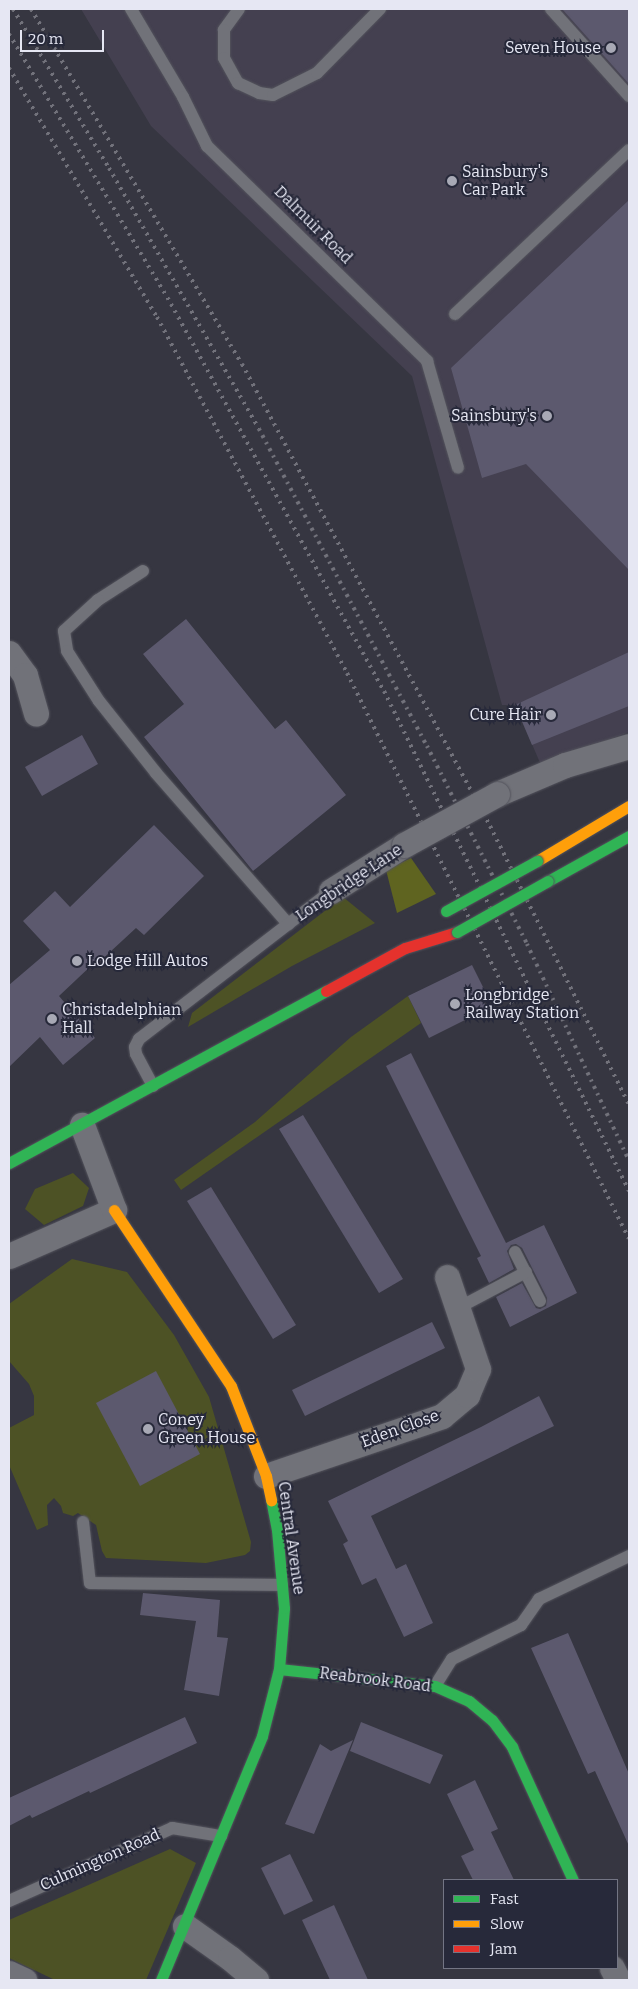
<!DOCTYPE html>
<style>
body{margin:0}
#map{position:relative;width:638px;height:1989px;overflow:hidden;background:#363641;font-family:Bitter,serif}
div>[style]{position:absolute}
.commercial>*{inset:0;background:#444050}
.green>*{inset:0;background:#4d5225}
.forest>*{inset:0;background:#5f6420}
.building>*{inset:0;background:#5c596e}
.roads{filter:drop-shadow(0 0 1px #53535c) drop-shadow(0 0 1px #53535c)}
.lane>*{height:12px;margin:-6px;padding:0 6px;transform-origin:6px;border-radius:6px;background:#717279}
.street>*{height:25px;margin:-12.5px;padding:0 12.5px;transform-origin:12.5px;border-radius:12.5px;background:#717279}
.fast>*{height:11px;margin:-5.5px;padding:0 5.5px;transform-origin:5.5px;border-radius:5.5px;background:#30b455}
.slow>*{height:11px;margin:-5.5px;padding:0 5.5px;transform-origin:5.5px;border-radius:5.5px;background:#ff9f0a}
.jam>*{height:11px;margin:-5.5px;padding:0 5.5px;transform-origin:5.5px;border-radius:5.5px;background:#e5322d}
.rail>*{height:4px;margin-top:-2px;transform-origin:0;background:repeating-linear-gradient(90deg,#72727b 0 2.5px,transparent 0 7.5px)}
.bridges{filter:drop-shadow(0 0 1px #53535c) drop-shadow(0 0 1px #53535c)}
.street-bridge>*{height:25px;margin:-12.5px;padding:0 12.5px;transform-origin:12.5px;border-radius:12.5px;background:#717279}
.fast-bridge>*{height:11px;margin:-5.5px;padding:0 5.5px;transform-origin:5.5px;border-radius:5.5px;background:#30b455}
.dots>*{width:14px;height:14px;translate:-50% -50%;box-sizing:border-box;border:2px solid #27293a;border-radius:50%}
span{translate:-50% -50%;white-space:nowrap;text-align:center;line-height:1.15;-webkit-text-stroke:4px #27293a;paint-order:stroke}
.poi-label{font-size:16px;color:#e6e7f3}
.right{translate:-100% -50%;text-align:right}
.left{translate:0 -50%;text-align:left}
.street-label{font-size:16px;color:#e6e7f3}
.frame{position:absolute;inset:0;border:10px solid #e6e7f3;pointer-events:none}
.legend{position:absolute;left:443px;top:1879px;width:175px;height:90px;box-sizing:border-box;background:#27293a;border:1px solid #737584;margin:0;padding:6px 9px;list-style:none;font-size:15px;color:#e6e7f3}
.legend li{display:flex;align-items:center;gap:10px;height:25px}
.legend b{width:25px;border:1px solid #737584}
.scale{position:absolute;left:20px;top:30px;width:84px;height:22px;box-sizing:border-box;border:2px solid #e6e7f3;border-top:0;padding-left:6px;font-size:15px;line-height:18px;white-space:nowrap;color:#e6e7f3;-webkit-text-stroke:4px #27293a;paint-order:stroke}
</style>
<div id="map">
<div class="commercial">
<div style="clip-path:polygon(81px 9px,629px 9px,629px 732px,541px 765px,515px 705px,502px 705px,412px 376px,151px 126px)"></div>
</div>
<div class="green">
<div style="clip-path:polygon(343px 897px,375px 923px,292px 966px,188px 1027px,192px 1013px)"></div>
<div style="clip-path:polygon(408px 996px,421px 1023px,181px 1190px,174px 1180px,255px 1122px,351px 1037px)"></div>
<div style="clip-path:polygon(73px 1173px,89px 1188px,83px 1206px,44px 1225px,25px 1209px,35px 1189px)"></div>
<div style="clip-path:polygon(72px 1259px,127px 1272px,174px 1335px,209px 1397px,251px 1542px,250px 1551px,245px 1555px,206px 1563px,106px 1558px,102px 1551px,96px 1525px,78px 1513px,73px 1516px,63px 1513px,61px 1506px,54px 1498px,47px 1505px,48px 1525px,37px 1530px,9px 1465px,9px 1428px,34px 1415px,34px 1396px,29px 1384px,9px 1361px,9px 1304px)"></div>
<div style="clip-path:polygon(170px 1849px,196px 1863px,146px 1980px,55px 1980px,9px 1958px,9px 1920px)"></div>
</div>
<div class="forest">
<div style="clip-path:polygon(411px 858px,436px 894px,397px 913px,386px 870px)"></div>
</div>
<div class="building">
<div style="clip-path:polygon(562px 9px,629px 9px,629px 84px)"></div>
<div style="clip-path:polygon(629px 200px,629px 570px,526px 464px,482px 478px,451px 368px)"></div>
<div style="clip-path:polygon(186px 619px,275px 729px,286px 720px,346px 795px,253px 871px,144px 737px,184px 704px,143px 654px)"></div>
<div style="clip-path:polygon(629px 652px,629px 706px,532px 745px,515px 705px)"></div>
<div style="clip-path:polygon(82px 735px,98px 764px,42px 796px,25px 767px)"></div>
<div style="clip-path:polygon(154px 825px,204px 876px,144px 935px,136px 928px,96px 965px,94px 963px,59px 996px,95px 1038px,63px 1065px,40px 1037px,9px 1067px,9px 985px,50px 950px,23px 921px,55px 891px,70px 907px)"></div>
<div style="clip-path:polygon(472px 965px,485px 991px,480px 994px,487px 1009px,429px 1038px,408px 996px)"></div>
<div style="clip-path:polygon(411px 1053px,506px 1243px,544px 1225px,577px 1293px,510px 1327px,496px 1297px,522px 1283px,536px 1308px,540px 1309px,546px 1306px,547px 1298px,522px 1248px,516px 1244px,511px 1245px,507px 1251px,514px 1269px,489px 1283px,477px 1258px,481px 1256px,386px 1066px)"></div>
<div style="clip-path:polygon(303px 1115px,403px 1279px,379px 1293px,279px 1129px)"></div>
<div style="clip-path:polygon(211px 1187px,296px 1325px,273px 1339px,187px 1201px)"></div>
<div style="clip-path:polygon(432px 1322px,445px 1348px,305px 1416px,292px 1390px)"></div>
<div style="clip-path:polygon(156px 1371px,200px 1454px,140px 1486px,96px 1403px)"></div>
<div style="clip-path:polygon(539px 1396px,554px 1426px,371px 1516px,396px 1569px,406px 1564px,433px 1623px,404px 1637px,376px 1578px,362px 1585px,343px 1544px,348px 1541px,328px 1501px,481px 1427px)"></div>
<div style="clip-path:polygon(143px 1593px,220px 1600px,217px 1637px,228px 1638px,219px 1696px,184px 1690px,196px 1621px,140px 1615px)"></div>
<div style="clip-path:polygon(568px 1633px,629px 1774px,629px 1846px,595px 1771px,588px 1774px,531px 1648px)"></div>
<div style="clip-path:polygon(185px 1717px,197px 1743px,90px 1793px,89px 1791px,32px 1818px,30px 1815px,9px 1826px,9px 1798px)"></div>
<div style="clip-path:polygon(361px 1722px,443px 1755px,430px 1784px,350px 1751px)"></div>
<div style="clip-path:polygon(353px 1740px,314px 1834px,285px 1824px,320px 1744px,331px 1751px)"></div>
<div style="clip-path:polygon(475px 1780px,498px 1829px,491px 1832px,514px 1880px,473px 1880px,461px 1856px,474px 1850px,447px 1794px)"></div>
<div style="clip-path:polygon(290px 1854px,313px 1901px,284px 1915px,261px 1868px)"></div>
<div style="clip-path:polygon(334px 1905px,368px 1980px,330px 1980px,302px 1920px)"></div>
</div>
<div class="roads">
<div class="lane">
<div style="left:131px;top:9px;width:102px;rotate:59.4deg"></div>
<div style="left:183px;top:97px;width:55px;rotate:63.9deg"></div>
<div style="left:207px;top:146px;width:308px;rotate:44.3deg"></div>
<div style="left:427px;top:361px;width:111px;rotate:73.8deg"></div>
<div style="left:239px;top:9px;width:26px;rotate:126deg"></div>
<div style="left:224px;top:30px;width:28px;rotate:90deg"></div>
<div style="left:224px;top:58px;width:29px;rotate:61deg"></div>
<div style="left:238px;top:83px;width:23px;rotate:25deg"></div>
<div style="left:259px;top:93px;width:14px;rotate:8deg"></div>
<div style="left:273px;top:95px;width:49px;rotate:-26.6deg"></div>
<div style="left:317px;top:73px;width:90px;rotate:-45.5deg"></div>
<div style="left:551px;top:9px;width:117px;rotate:48.1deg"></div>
<div style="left:455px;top:314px;width:239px;rotate:-43.3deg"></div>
<div style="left:143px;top:571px;width:54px;rotate:147.2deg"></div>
<div style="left:98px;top:600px;width:46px;rotate:137.6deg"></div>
<div style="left:64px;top:631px;width:20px;rotate:81deg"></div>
<div style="left:67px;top:651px;width:59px;rotate:57.4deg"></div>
<div style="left:99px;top:701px;width:92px;rotate:51.6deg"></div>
<div style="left:156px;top:773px;width:201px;rotate:48.8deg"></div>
<div style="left:153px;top:1086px;width:36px;rotate:-118deg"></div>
<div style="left:136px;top:1054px;width:7px;rotate:-98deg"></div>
<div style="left:135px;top:1047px;width:9px;rotate:-63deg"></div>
<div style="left:139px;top:1039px;width:242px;rotate:-37.6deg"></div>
<div style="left:515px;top:1252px;width:55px;rotate:63deg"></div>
<div style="left:458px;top:1308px;width:77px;rotate:-27.9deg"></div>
<div style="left:83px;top:1522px;width:61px;rotate:83.5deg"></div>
<div style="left:90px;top:1583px;width:192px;rotate:0.6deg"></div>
<div style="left:435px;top:1686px;width:32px;rotate:-58deg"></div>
<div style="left:452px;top:1659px;width:77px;rotate:-26.2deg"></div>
<div style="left:521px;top:1625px;width:32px;rotate:-55deg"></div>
<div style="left:539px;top:1599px;width:100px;rotate:-25.5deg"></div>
<div style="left:9px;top:1901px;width:179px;rotate:-24.1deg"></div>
<div style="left:172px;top:1828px;width:50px;rotate:9.3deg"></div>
</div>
<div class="street">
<div style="left:9px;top:653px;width:27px;rotate:54deg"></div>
<div style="left:25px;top:675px;width:40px;rotate:74deg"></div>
<div style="left:497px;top:794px;width:74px;rotate:-23.1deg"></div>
<div style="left:565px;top:765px;width:67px;rotate:-16.5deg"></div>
<div style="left:331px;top:891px;width:86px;rotate:-32.2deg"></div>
<div style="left:9px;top:1256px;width:115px;rotate:-23.7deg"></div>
<div style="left:114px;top:1210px;width:91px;rotate:-110.6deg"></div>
<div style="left:266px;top:1476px;width:186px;rotate:-18.8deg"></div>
<div style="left:442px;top:1416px;width:33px;rotate:-40deg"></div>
<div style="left:467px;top:1395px;width:28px;rotate:-67deg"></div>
<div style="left:478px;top:1369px;width:97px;rotate:-108.6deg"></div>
<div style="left:185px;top:1926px;width:55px;rotate:35.4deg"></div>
<div style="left:230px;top:1958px;width:34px;rotate:40deg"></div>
<div style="left:612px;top:1968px;width:13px;rotate:63deg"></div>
<div style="left:9px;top:1973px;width:17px;rotate:25deg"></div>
</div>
<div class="fast">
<div style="left:548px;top:881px;width:93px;rotate:-29.1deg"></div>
<div style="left:9px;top:1163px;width:361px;rotate:-28.5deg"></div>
<div style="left:279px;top:1669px;width:157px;rotate:6.2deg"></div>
<div style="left:435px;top:1686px;width:37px;rotate:24deg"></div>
<div style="left:469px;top:1701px;width:30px;rotate:40deg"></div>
<div style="left:492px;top:1720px;width:34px;rotate:53deg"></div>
<div style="left:512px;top:1747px;width:146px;rotate:65.4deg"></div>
<div style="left:161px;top:1980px;width:264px;rotate:-67.5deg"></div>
<div style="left:262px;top:1736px;width:69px;rotate:-75.8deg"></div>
<div style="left:279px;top:1669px;width:61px;rotate:-85.3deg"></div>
<div style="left:284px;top:1608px;width:78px;rotate:-95.1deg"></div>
<div style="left:277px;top:1530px;width:31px;rotate:-101deg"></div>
</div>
<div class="slow">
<div style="left:537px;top:861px;width:107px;rotate:-30.9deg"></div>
<div style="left:114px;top:1210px;width:211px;rotate:56.4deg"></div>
<div style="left:231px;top:1386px;width:97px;rotate:68.7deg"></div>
<div style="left:266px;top:1476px;width:25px;rotate:78deg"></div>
</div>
<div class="jam">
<div style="left:326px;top:991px;width:90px;rotate:-28.6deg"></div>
<div style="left:405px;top:948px;width:54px;rotate:-17.1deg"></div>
</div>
</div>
<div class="rail">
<div style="left:13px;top:9px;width:186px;rotate:58.9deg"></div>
<div style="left:109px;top:168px;width:301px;rotate:60.1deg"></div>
<div style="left:259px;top:429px;width:359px;rotate:62.1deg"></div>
<div style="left:427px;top:746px;width:222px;rotate:63.2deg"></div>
<div style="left:527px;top:944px;width:240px;rotate:64.8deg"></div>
<div style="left:31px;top:9px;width:413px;rotate:59.3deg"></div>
<div style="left:242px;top:364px;width:524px;rotate:61.77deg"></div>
<div style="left:490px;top:826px;width:312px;rotate:63.5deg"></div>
<div style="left:9px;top:34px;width:315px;rotate:59deg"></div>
<div style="left:171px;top:304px;width:442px;rotate:61.2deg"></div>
<div style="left:384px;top:691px;width:557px;rotate:63.9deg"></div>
<div style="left:9px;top:68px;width:290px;rotate:59.3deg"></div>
<div style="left:157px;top:317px;width:404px;rotate:61.9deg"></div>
<div style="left:347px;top:673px;width:632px;rotate:63.52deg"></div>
</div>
<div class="bridges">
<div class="street-bridge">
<div style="left:404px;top:845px;width:106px;rotate:-28.7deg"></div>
</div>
<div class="fast-bridge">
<div style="left:446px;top:911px;width:104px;rotate:-28.8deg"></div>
<div style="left:457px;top:932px;width:104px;rotate:-29.3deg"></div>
</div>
</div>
<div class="dots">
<div style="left:611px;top:48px;background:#a8a9b5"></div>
<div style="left:452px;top:181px;background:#a8a9b5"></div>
<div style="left:547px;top:416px;background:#a8a9b5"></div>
<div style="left:551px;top:715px;background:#a8a9b5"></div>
<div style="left:77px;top:961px;background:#a8a9b5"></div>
<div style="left:455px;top:1004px;background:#a8a9b5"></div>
<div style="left:52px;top:1019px;background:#a8a9b5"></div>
<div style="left:148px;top:1429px;background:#a8a9b5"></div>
</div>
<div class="poi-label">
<span class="right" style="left:601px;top:48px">Seven House</span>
<span class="left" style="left:462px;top:181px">Sainsbury's<br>Car Park</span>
<span class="right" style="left:537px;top:416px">Sainsbury's</span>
<span class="right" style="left:541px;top:715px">Cure Hair</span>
<span class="left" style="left:87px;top:961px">Lodge Hill Autos</span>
<span class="left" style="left:465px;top:1004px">Longbridge<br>Railway Station</span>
<span class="left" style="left:62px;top:1019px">Christadelphian<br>Hall</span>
<span class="left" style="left:158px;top:1429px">Coney<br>Green House</span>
</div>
<div class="street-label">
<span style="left:313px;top:225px;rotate:45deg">Dalmuir Road</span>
<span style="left:349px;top:883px;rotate:-34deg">Longbridge Lane</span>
<span style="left:400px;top:1429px;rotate:-20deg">Eden Close</span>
<span style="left:291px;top:1538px;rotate:82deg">Central Avenue</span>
<span style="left:375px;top:1680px;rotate:7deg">Reabrook Road</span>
<span style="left:100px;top:1860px;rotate:-24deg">Culmington Road</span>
</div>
<div class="frame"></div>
<ul class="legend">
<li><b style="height:6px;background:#30b455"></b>Fast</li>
<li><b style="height:6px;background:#ff9f0a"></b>Slow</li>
<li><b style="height:6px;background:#e5322d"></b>Jam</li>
</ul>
<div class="scale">20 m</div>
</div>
